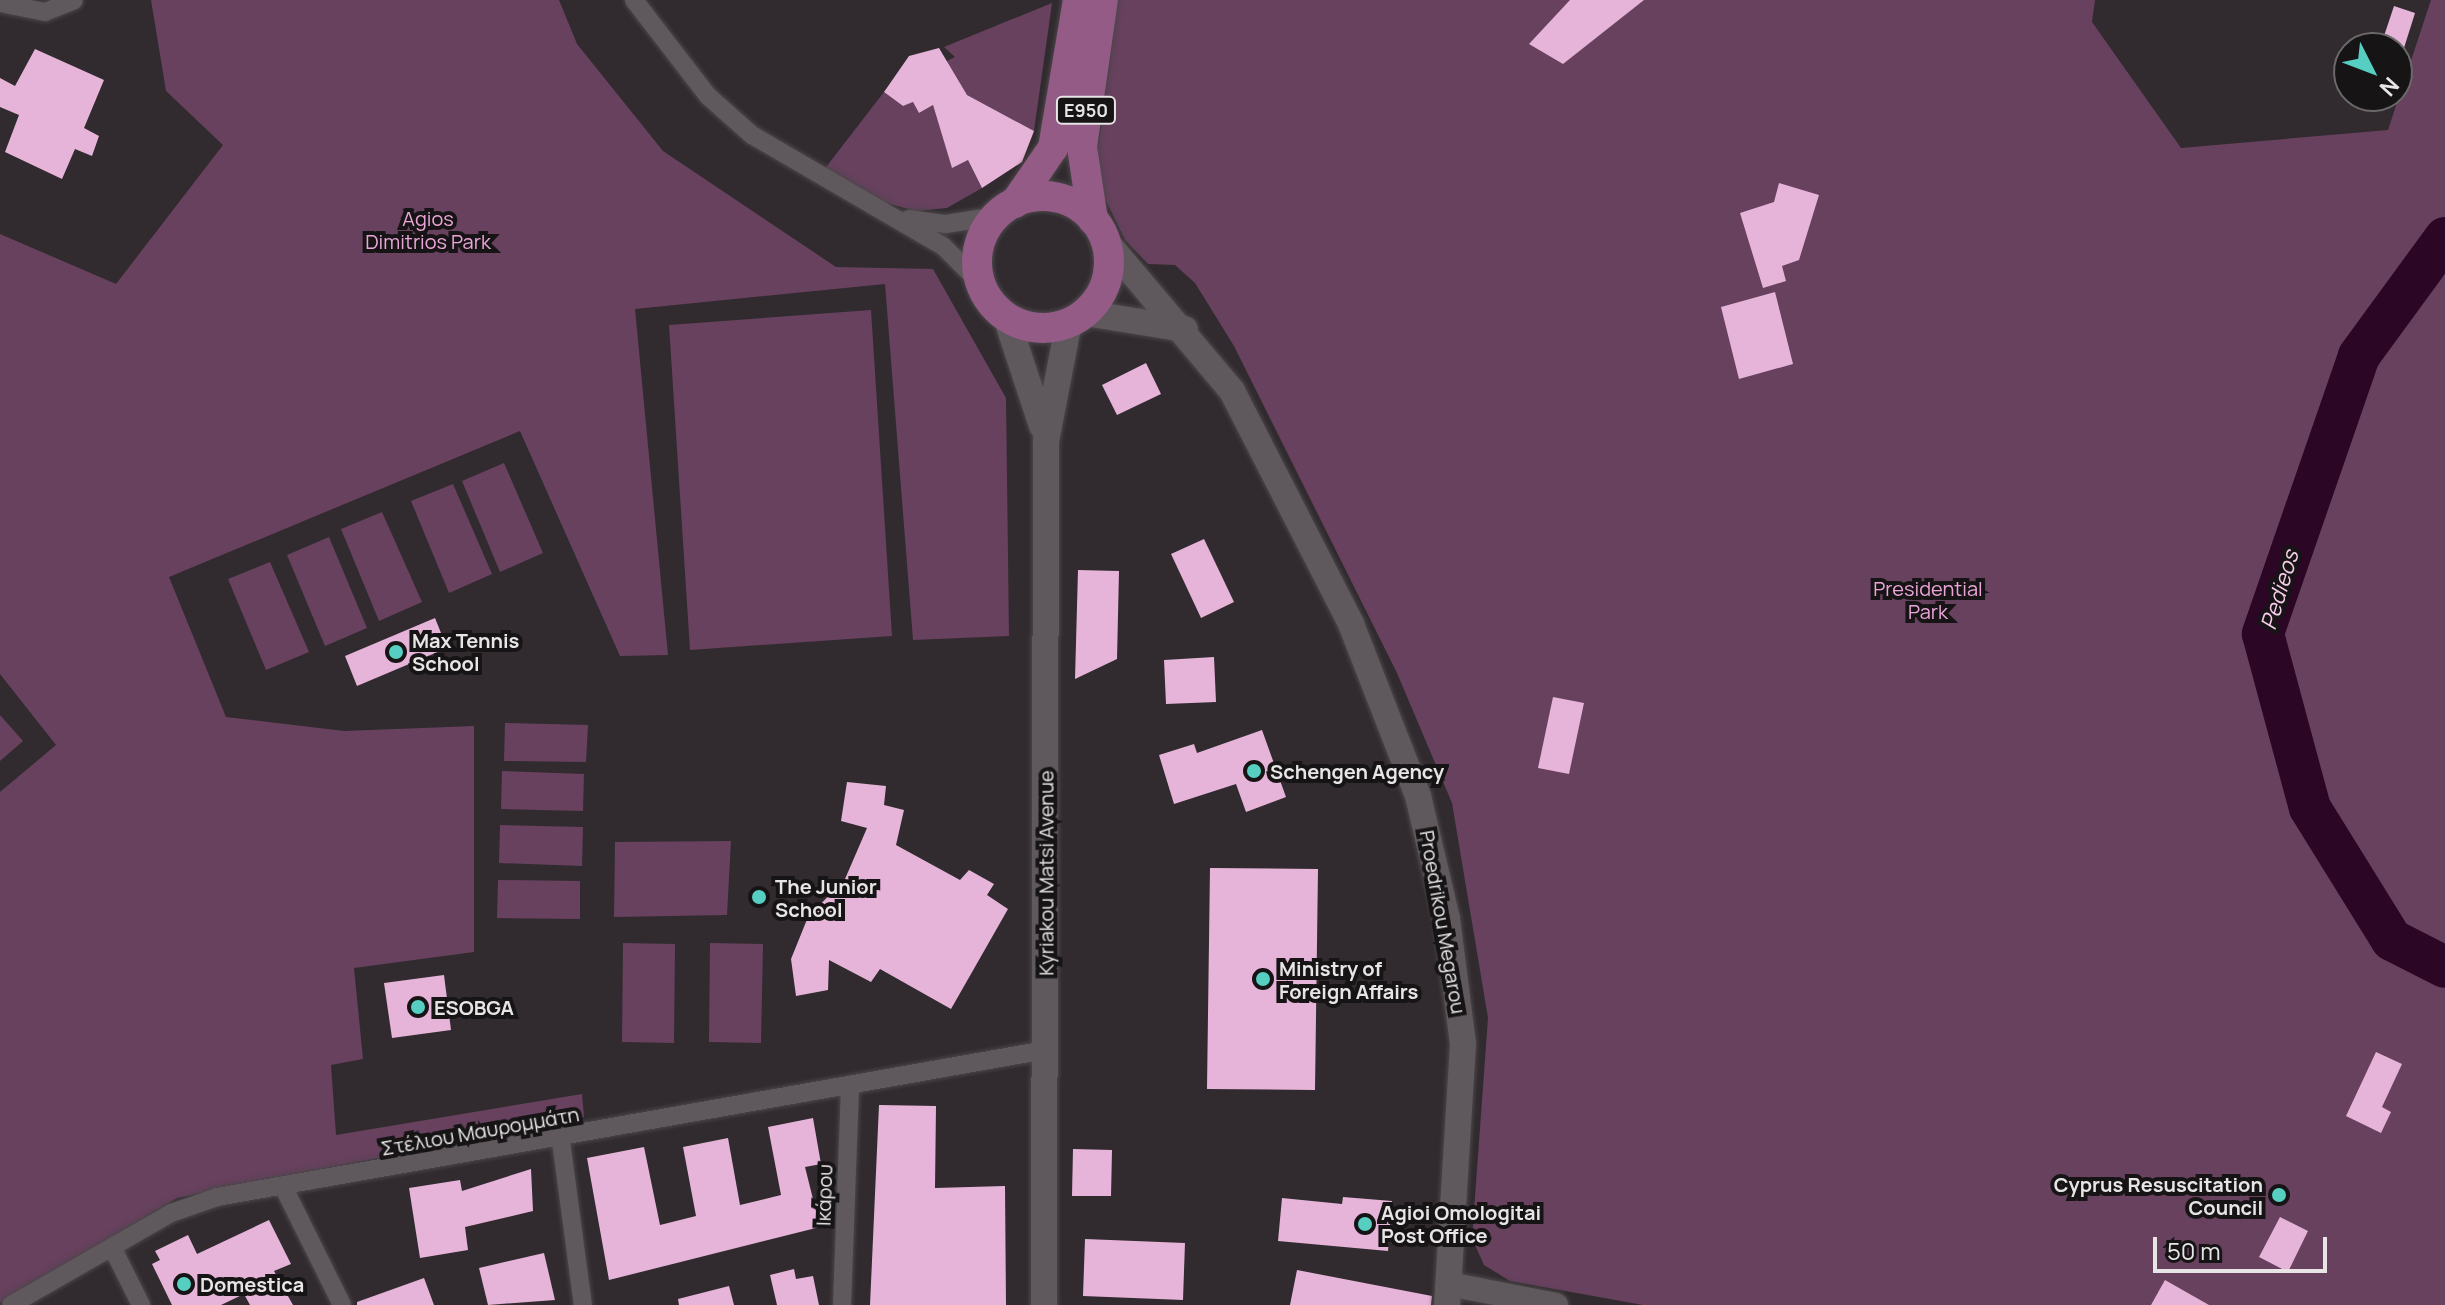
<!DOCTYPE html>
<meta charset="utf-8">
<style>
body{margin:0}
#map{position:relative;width:2445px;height:1305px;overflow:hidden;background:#312b2f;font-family:Manrope,sans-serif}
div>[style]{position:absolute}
.green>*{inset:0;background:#67415e}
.river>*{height:42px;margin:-21px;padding:0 21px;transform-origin:21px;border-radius:21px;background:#2c0625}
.building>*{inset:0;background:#e7b4d9}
.roads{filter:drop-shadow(0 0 2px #4b4649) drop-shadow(0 0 2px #4b4649)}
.minor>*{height:18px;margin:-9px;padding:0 9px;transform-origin:9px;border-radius:9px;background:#5f595d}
.tertiary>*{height:24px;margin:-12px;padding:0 12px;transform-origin:12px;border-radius:12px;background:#5f595d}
.secondary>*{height:26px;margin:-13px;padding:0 13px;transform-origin:13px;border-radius:13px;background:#5f595d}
.primary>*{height:30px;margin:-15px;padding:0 15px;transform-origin:15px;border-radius:15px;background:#935b86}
.primary>.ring{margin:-15px;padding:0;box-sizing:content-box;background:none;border:30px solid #935b86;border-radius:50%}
.dots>*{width:22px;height:22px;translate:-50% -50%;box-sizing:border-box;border:4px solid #171416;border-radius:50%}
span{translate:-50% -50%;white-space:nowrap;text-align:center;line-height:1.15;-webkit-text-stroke:8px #171416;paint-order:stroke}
.shield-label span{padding:2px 6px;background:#171416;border:2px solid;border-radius:6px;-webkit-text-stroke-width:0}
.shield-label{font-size:18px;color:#e8e5e7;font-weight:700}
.park-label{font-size:20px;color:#eba5d9}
.poi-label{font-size:20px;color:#e8e5e7;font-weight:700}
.left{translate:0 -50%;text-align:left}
.right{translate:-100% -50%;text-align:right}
.street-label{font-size:20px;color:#e8e5e7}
.water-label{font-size:22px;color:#f7cceb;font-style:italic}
.north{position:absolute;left:2333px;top:32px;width:80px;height:80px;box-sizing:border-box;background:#171416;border:2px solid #6b686a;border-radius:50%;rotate:132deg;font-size:22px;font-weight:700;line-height:32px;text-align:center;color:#e8e5e7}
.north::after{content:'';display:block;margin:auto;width:28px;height:36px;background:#57cec2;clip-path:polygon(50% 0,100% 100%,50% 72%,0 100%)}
.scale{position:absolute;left:2153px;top:1237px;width:174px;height:36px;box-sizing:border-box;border:4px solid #e8e5e7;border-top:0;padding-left:10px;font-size:24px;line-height:28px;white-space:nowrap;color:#e8e5e7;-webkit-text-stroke:6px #171416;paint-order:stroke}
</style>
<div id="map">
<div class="green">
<div style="clip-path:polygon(151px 0,559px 0,577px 44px,663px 151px,836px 267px,933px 269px,1006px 398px,1009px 636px,913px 640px,885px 284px,635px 309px,668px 655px,620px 656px,520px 431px,169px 577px,226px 717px,344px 731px,474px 726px,474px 952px,354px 968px,363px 1059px,331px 1065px,336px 1135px,582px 1094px,584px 1117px,177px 1198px,0 1303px,0 792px,56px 745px,0 674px,0 234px,116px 284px,223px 145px,166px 91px)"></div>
<div style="clip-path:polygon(1118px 0,2095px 0,2092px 22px,2181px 148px,2388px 130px,2431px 0,2445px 0,2445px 1305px,1643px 1305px,1510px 1281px,1484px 1265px,1472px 1238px,1488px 1018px,1452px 803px,1397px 673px,1234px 346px,1195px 283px,1175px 265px,1148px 264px,1125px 240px,1094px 176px)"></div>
<div style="clip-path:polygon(1052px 3px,1034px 131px,954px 88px,947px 61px,955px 57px,944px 47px)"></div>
<div style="clip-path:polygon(884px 92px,903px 106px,913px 102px,919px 113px,933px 105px,952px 167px,968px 160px,982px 188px,947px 208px,916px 211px,867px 198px,823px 171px)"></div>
<div style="clip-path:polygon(871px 310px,892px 636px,690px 650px,669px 325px)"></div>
<div style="clip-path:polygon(504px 463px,543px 553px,500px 572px,462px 481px)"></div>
<div style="clip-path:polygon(453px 484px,492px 574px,449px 593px,411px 501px)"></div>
<div style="clip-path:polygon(382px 512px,422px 602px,379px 621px,341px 529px)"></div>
<div style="clip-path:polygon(329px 537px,367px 628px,325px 646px,287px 555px)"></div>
<div style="clip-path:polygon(270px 562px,309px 652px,266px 670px,228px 579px)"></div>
<div style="clip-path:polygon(0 715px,23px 741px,0 761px)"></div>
<div style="clip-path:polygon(505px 723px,588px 725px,586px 762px,504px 761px)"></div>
<div style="clip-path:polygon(502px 771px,584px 774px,583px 811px,501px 809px)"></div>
<div style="clip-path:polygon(500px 825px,583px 827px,582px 866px,499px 863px)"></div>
<div style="clip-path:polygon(731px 841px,727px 915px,614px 917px,615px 842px)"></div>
<div style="clip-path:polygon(498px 880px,580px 881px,580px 919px,497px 918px)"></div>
<div style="clip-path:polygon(623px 943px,675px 944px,674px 1043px,622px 1042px)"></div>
<div style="clip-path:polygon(710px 943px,763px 944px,761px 1043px,709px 1042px)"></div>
</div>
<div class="river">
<div style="left:2445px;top:238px;width:146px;rotate:126.1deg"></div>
<div style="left:2359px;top:356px;width:294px;rotate:109.1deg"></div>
<div style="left:2263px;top:634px;width:180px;rotate:74.9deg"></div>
<div style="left:2310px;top:808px;width:155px;rotate:58.2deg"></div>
<div style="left:2392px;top:940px;width:59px;rotate:27deg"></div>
</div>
<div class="building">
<div style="clip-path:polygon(1570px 0,1644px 0,1563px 64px,1529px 44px)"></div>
<div style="clip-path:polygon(2394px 6px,2415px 13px,2404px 48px,2380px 48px)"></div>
<div style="clip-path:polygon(939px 48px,967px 95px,1034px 131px,1022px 162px,982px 188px,968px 160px,952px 168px,933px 105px,919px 113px,913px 102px,903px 106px,884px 92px,909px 56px)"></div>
<div style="clip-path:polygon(35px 49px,104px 80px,84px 128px,99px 136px,92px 156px,75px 149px,62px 179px,5px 152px,19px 115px,0 107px,0 78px,15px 86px)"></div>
<div style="clip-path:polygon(1779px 183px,1819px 195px,1799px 260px,1782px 266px,1786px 281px,1763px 288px,1740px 213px,1774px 202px)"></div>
<div style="clip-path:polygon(1775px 292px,1793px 364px,1739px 379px,1721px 307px)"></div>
<div style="clip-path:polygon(1146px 363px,1161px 394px,1117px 415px,1102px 385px)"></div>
<div style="clip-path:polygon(1204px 539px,1234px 602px,1201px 618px,1171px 554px)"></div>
<div style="clip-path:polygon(1078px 570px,1119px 571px,1117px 659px,1075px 679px)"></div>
<div style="clip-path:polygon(435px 618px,447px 648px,357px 686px,345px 656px)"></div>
<div style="clip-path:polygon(1214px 657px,1216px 702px,1166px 704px,1164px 660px)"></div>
<div style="clip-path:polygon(1553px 697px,1584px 703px,1569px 774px,1538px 768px)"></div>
<div style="clip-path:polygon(1262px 730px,1286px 797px,1246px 812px,1236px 784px,1174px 804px,1159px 755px,1194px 744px,1197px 753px)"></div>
<div style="clip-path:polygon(847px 782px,886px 786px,884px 805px,904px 810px,896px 845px,960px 880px,969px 870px,994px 884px,987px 895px,1008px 909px,951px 1009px,880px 969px,871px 982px,829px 960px,828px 990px,796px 996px,791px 959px,808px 917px,845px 879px,867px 828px,841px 821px)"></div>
<div style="clip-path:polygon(1210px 868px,1318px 869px,1315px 1090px,1207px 1089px)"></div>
<div style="clip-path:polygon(444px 975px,451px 1030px,392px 1038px,384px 983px)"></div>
<div style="clip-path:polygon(2376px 1052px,2402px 1064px,2382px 1107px,2391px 1112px,2381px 1133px,2346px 1116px)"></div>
<div style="clip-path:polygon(879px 1105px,936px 1106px,935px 1188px,1005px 1186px,1006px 1305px,870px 1305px)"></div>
<div style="clip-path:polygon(813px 1118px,821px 1164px,805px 1167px,820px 1227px,609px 1280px,587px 1158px,644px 1147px,660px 1225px,696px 1216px,683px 1147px,728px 1138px,740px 1205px,781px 1195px,768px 1127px)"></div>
<div style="clip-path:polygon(1073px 1149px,1112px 1150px,1111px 1196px,1072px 1196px)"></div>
<div style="clip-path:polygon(531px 1169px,533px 1211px,465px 1227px,468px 1250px,420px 1258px,409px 1188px,460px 1180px,462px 1191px)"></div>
<div style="clip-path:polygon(1343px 1197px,1392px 1201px,1388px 1251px,1278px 1241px,1282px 1198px,1342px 1204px)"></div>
<div style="clip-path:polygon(2280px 1217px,2308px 1231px,2288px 1272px,2259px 1257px)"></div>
<div style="clip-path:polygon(269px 1220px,291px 1264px,274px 1271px,293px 1305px,250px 1305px,244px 1294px,221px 1305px,172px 1305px,152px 1264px,160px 1260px,155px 1251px,188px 1235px,197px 1254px)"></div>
<div style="clip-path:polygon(1085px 1239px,1185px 1243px,1183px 1300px,1083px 1296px)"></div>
<div style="clip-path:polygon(544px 1253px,555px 1300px,488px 1305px,479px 1268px)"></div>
<div style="clip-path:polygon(794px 1269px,796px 1279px,813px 1276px,819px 1305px,777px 1305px,770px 1275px)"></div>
<div style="clip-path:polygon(1297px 1270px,1432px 1296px,1431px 1305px,1290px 1305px)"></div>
<div style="clip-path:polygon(424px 1278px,434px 1305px,357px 1305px,357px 1302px)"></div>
<div style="clip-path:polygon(2165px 1280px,2209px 1305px,2151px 1305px)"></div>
<div style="clip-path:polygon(729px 1286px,734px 1305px,679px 1305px,678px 1299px)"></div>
</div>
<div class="roads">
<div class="minor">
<div style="left:634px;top:0;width:121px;rotate:52.4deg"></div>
<div style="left:708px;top:96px;width:59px;rotate:41.6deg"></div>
<div style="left:752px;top:135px;width:221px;rotate:30.2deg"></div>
<div style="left:943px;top:246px;width:52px;rotate:45deg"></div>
<div style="left:0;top:3px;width:46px;rotate:11.3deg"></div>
<div style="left:45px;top:12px;width:31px;rotate:-22deg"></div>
<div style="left:909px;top:219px;width:37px;rotate:8deg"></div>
<div style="left:946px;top:224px;width:51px;rotate:-9.1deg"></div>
<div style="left:561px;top:1141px;width:165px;rotate:82.4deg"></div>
<div style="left:283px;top:1186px;width:133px;rotate:63.6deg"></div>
<div style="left:112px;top:1247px;width:65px;rotate:63.4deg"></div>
<div style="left:11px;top:1305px;width:185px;rotate:-29.9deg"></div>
<div style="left:171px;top:1213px;width:49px;rotate:-19.2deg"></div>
<div style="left:217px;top:1197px;width:842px;rotate:-10.06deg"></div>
<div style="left:842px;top:1305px;width:219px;rotate:-87.9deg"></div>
</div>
<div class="tertiary">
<div style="left:1449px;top:1284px;width:109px;rotate:11.1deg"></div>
</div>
<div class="secondary">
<div style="left:1104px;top:239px;width:199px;rotate:49.9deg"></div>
<div style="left:1232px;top:391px;width:262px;rotate:62.9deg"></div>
<div style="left:1351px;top:624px;width:185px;rotate:68.7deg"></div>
<div style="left:1418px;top:796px;width:126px;rotate:76.7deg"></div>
<div style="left:1447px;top:919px;width:126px;rotate:82.7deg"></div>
<div style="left:1463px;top:1044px;width:261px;rotate:93.5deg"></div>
<div style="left:1085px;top:313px;width:101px;rotate:9.1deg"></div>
<div style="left:1006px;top:317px;width:115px;rotate:71.7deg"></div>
<div style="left:1044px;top:1305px;width:864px;rotate:-89.87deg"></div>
<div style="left:1046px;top:441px;width:121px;rotate:-79.1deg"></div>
</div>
<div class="primary">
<div class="ring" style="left:977px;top:196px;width:102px;height:102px"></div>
<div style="left:1015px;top:203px;width:67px;rotate:-55.4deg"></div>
<div style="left:1053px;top:148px;width:150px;rotate:-80.4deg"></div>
<div style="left:1093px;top:220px;width:74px;rotate:-98.6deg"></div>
<div style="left:1082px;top:147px;width:148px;rotate:-81.9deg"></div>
</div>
</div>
<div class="dots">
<div style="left:396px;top:652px;background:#57cec2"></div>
<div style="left:1254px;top:771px;background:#57cec2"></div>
<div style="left:759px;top:897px;background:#57cec2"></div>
<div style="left:1263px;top:979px;background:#57cec2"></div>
<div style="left:418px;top:1007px;background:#57cec2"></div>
<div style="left:2279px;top:1195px;background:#57cec2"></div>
<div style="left:1365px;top:1224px;background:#57cec2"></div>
<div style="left:184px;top:1284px;background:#57cec2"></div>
</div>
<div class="shield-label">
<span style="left:1086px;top:110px">E950</span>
</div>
<div class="park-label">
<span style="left:428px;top:230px">Agios<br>Dimitrios Park</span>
<span style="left:1928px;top:600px">Presidential<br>Park</span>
</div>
<div class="poi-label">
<span class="left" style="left:412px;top:652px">Max Tennis<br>School</span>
<span class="left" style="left:1270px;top:771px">Schengen Agency</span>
<span class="left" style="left:775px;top:898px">The Junior<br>School</span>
<span class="left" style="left:1279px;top:980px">Ministry of<br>Foreign Affairs</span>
<span class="left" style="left:434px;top:1007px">ESOBGA</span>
<span class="right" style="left:2263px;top:1196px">Cyprus Resuscitation<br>Council</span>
<span class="left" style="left:1381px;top:1224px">Agioi Omologitai<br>Post Office</span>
<span class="left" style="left:200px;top:1284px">Domestica</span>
</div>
<div class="street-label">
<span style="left:1046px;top:873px;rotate:-90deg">Kyriakou Matsi Avenue</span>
<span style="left:1443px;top:922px;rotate:80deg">Proedrikou Megarou</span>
<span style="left:480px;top:1131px;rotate:-10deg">Στέλιου Μαυρομμάτη</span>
<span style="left:824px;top:1195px;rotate:-88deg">Ικάρου</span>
</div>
<div class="water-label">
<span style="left:2280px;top:590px;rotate:-73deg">Pedieos</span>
</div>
<div class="north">N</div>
<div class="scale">50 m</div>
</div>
